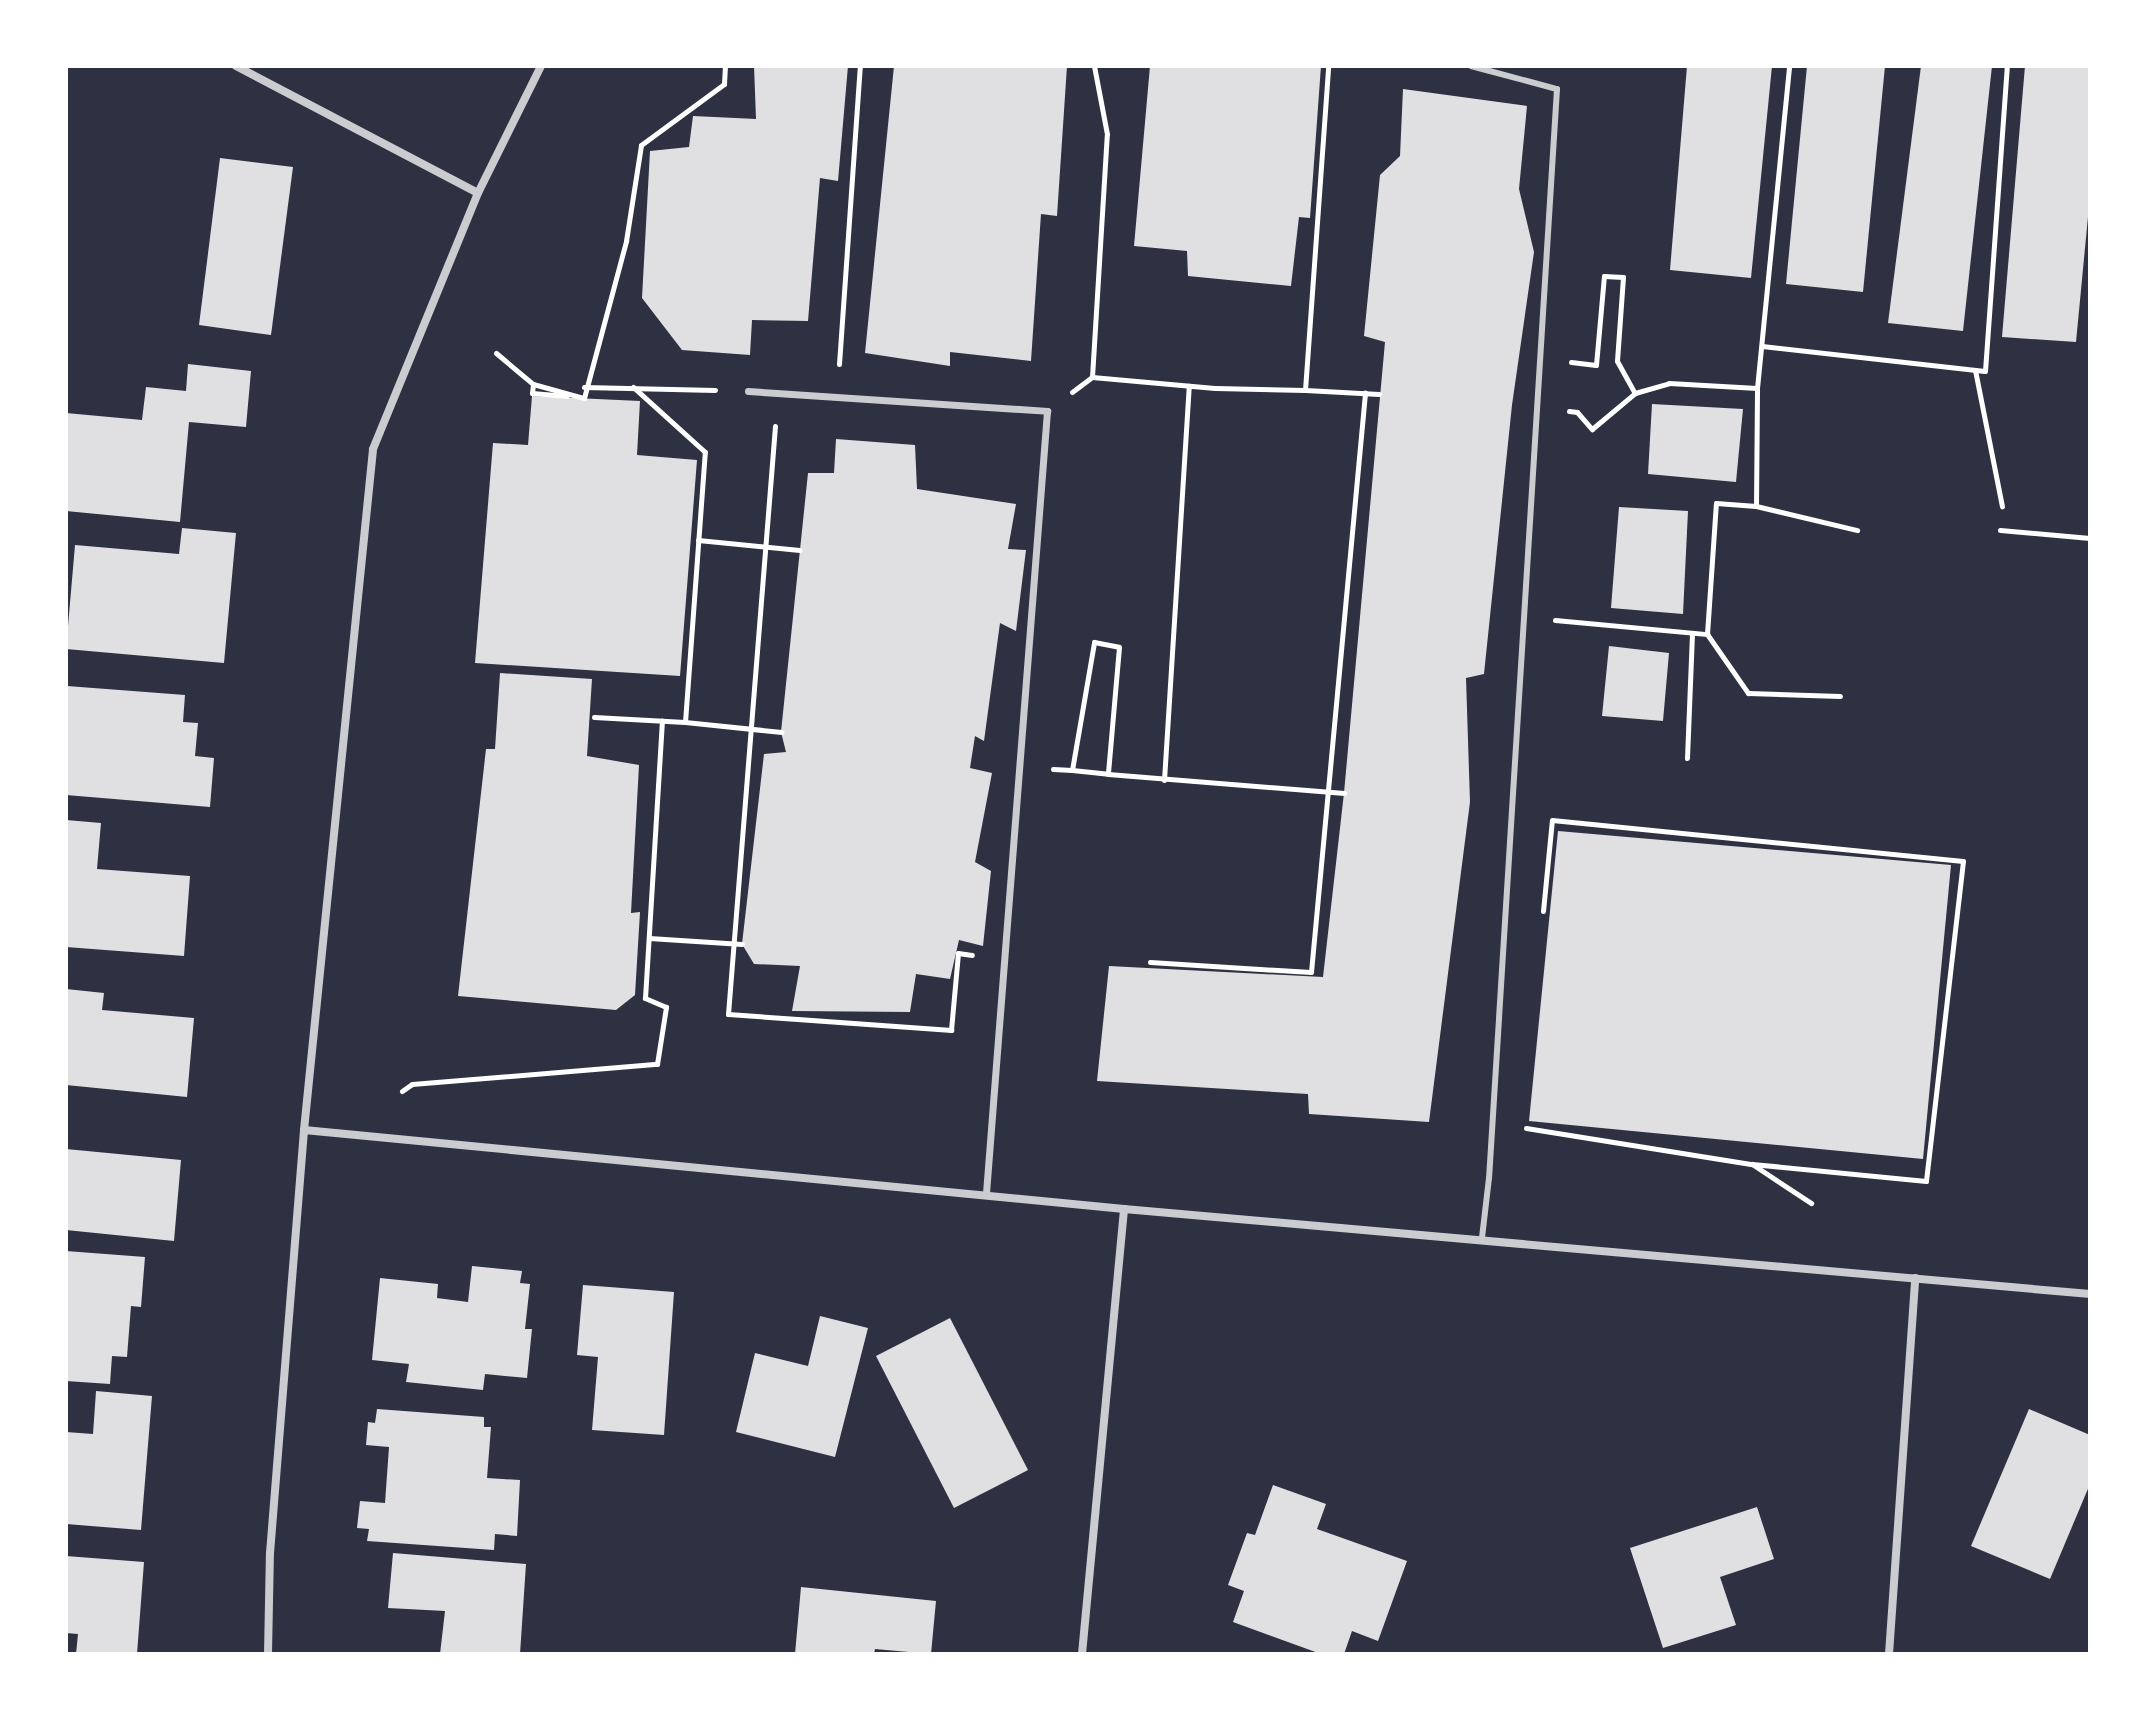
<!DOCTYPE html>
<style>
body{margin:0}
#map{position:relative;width:2156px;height:1720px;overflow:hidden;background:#2d3142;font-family:"Exo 2",sans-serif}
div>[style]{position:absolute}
.building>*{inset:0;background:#e0e0e3}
.path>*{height:5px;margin:-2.5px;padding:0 2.5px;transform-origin:2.5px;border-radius:2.5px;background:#fff}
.service>*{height:6px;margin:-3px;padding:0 3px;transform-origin:3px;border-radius:3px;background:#caccd0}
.pedestrian>*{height:7px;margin:-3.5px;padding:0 3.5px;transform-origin:3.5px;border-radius:3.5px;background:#caccd0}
.minor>*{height:8px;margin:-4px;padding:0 4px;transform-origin:4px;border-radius:4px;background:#caccd0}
span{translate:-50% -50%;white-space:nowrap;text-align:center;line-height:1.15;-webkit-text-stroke:8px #fff;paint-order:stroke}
.frame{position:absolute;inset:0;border:68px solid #fff;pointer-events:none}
</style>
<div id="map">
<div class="building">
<div style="clip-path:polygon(754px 66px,848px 66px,838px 181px,820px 178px,808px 321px,752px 320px,750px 355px,682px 350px,642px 298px,650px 151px,689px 147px,693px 116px,756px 119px)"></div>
<div style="clip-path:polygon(894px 66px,1067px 66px,1057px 216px,1041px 214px,1031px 361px,950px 352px,950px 366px,865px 353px)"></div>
<div style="clip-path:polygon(1150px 66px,1321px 66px,1310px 218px,1299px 217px,1291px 286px,1188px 276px,1187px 251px,1134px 246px)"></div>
<div style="clip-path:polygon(1687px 66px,1772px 66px,1751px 278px,1670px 270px)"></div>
<div style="clip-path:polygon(1807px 66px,1885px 66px,1863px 292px,1786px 284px)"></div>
<div style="clip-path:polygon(1921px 66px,1992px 66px,1963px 331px,1888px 323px)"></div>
<div style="clip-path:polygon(2025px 66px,2090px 66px,2090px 196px,2076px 342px,2002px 337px)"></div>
<div style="clip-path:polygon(1403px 89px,1527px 106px,1519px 189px,1534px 252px,1512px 405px,1484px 674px,1466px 678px,1470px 802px,1429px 1122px,1309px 1114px,1308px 1094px,1097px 1081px,1109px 966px,1323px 977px,1344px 793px,1385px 342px,1364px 336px,1380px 175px,1400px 156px)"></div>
<div style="clip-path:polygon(220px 158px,293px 167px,271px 335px,199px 325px)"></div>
<div style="clip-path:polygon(188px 364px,251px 371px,246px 427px,189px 422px,180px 522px,66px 511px,66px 413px,142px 420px,146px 387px,186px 391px)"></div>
<div style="clip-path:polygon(532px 396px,640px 401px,637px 455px,697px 460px,680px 676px,475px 663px,493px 443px,528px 445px)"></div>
<div style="clip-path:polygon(1652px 404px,1743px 409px,1736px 482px,1648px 474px)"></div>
<div style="clip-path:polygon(836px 439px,915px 445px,917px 489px,1016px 504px,1008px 549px,1026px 550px,1016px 631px,1000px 623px,984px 741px,975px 736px,970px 768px,992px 773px,975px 862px,991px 871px,983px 946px,959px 940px,950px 979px,916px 974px,910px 1012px,792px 1011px,800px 966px,754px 964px,742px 944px,764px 754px,786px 752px,781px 732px,808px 473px,834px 473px)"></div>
<div style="clip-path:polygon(1619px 507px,1688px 511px,1683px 614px,1611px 608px)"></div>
<div style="clip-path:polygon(182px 528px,236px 533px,224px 663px,66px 649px,75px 545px,179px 554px)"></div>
<div style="clip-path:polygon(1609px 646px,1669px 653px,1663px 721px,1602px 716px)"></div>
<div style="clip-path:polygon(500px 673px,592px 679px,587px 756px,639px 765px,631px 913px,640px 912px,635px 995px,616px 1010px,458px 996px,486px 749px,495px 749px)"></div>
<div style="clip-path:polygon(67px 686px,185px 695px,183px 722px,198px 723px,195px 756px,214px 758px,210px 807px,66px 795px)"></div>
<div style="clip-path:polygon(66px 820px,101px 823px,97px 869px,190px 876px,184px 956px,66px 947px)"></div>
<div style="clip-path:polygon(1558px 831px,1951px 865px,1923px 1159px,1529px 1121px)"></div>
<div style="clip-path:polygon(66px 989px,104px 993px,102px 1010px,194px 1018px,187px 1097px,66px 1085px)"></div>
<div style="clip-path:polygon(66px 1149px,181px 1160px,174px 1241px,66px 1230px)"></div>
<div style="clip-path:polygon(66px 1251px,145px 1257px,141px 1307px,131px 1306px,127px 1357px,112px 1356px,110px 1384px,66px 1381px)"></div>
<div style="clip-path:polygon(472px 1266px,522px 1271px,520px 1283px,530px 1284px,525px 1329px,532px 1329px,527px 1378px,485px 1374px,483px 1390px,406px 1382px,409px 1364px,372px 1360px,380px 1278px,438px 1284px,437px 1298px,468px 1302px)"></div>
<div style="clip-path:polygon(583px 1285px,674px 1292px,664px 1435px,592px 1430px,598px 1357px,577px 1355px)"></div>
<div style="clip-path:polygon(820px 1316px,868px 1328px,835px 1457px,736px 1432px,755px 1353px,808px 1366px)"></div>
<div style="clip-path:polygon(950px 1318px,1028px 1470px,954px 1508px,876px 1356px)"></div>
<div style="clip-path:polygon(96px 1391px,152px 1396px,141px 1530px,66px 1524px,66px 1432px,93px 1434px)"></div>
<div style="clip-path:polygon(377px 1409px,484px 1417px,484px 1427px,491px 1427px,487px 1478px,520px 1480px,517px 1536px,495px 1534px,494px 1550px,367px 1541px,369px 1529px,357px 1528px,360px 1501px,385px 1503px,389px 1447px,366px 1445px,368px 1422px,375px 1423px)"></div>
<div style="clip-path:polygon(2029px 1409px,2090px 1435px,2090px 1484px,2050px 1579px,1971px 1546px)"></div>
<div style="clip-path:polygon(1273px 1485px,1326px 1504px,1317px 1529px,1407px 1561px,1378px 1641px,1352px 1631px,1344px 1654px,1321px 1654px,1233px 1622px,1244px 1591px,1228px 1585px,1247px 1533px,1255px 1535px)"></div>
<div style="clip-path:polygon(1757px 1507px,1774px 1559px,1720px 1577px,1736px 1625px,1663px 1648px,1630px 1548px)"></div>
<div style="clip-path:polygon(393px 1553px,526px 1564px,520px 1654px,440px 1654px,445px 1611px,388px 1608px)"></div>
<div style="clip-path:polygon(66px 1556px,144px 1562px,137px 1654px,76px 1654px,78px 1634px,66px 1633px)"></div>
<div style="clip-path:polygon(801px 1587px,936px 1601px,931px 1654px,875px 1649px,874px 1654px,795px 1654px)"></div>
</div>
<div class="path">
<div style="left:1762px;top:346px;width:224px;rotate:6.4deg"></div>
<div style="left:1985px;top:371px;width:306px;rotate:-85.9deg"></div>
<div style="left:496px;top:353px;width:48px;rotate:40deg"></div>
<div style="left:533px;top:384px;width:53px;rotate:15.4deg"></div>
<div style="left:1571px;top:362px;width:25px;rotate:7deg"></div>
<div style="left:1596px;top:365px;width:89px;rotate:-84.9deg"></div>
<div style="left:1604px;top:276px;width:19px;rotate:3deg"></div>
<div style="left:1623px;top:277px;width:84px;rotate:94.1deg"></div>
<div style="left:1617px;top:361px;width:37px;rotate:61deg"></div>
<div style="left:839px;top:364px;width:299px;rotate:-86deg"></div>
<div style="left:1975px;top:370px;width:139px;rotate:78.8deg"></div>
<div style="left:1092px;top:377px;width:243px;rotate:-86.5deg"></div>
<div style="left:1107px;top:134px;width:69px;rotate:-100.8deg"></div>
<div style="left:533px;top:384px;width:9px;rotate:96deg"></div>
<div style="left:532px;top:393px;width:35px;rotate:5deg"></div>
<div style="left:584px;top:387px;width:131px;rotate:1.3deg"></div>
<div style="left:1305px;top:390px;width:74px;rotate:3.1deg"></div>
<div style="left:1072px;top:392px;width:25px;rotate:-37deg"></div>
<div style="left:1092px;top:377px;width:123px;rotate:5.1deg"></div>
<div style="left:1215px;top:388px;width:90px;rotate:1.3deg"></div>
<div style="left:1305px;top:390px;width:325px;rotate:-85.9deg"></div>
<div style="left:584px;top:398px;width:163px;rotate:-75deg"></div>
<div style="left:626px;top:241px;width:97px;rotate:-81.1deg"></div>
<div style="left:641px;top:145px;width:103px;rotate:-36.3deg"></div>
<div style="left:724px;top:84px;width:18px;rotate:-87deg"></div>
<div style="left:1569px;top:411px;width:8px;rotate:7deg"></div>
<div style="left:1577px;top:412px;width:23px;rotate:49deg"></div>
<div style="left:1592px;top:429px;width:56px;rotate:-39.9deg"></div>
<div style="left:1635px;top:393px;width:35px;rotate:-16deg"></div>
<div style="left:1669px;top:383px;width:88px;rotate:3.3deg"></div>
<div style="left:1757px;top:388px;width:324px;rotate:-84.3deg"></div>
<div style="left:775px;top:426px;width:590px;rotate:94.57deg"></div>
<div style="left:728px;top:1014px;width:224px;rotate:4.1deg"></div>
<div style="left:951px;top:1030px;width:77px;rotate:-84.8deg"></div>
<div style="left:958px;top:953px;width:14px;rotate:8deg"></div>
<div style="left:1756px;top:506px;width:104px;rotate:13.4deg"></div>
<div style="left:2000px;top:530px;width:90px;rotate:5.1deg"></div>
<div style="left:698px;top:540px;width:102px;rotate:5.6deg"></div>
<div style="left:1555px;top:620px;width:153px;rotate:5.3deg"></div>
<div style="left:1707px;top:634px;width:131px;rotate:-86.1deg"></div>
<div style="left:1716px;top:503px;width:40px;rotate:4.3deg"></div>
<div style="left:1756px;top:506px;width:118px;rotate:-89.5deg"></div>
<div style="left:1707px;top:634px;width:72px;rotate:55.2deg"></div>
<div style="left:1748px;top:693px;width:92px;rotate:1.9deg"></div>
<div style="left:594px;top:717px;width:91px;rotate:3.1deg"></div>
<div style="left:685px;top:722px;width:271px;rotate:-85.8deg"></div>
<div style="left:705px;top:452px;width:97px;rotate:-137.9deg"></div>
<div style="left:685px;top:722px;width:97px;rotate:5.9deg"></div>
<div style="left:1687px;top:758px;width:124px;rotate:-87.7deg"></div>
<div style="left:1053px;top:769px;width:19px;rotate:3deg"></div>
<div style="left:1072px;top:770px;width:130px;rotate:-80.2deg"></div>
<div style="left:1094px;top:642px;width:25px;rotate:11deg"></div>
<div style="left:1119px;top:647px;width:127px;rotate:95deg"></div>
<div style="left:1108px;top:774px;width:237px;rotate:4.6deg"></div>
<div style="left:1072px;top:770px;width:36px;rotate:6deg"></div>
<div style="left:1164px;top:780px;width:395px;rotate:-86.4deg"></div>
<div style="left:1543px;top:911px;width:91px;rotate:-84.4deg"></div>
<div style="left:1552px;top:820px;width:413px;rotate:5.7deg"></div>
<div style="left:1963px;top:861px;width:322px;rotate:96.6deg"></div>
<div style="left:1926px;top:1181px;width:175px;rotate:-174.4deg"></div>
<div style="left:1752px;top:1164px;width:71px;rotate:33.5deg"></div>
<div style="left:649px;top:938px;width:93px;rotate:3.7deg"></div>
<div style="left:1150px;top:962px;width:161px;rotate:3.6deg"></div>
<div style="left:1311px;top:972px;width:582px;rotate:-84.67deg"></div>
<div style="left:402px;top:1091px;width:12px;rotate:-35deg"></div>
<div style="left:412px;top:1084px;width:246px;rotate:-4.7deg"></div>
<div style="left:657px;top:1064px;width:58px;rotate:-81deg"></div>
<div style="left:666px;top:1007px;width:23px;rotate:-157deg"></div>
<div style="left:645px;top:998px;width:278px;rotate:-86.5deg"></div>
<div style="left:1526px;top:1128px;width:229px;rotate:9.1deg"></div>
</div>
<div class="service">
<div style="left:1471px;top:66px;width:89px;rotate:15deg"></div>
<div style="left:1557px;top:89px;width:1091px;rotate:93.57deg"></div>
<div style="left:1489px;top:1178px;width:60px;rotate:96.7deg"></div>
</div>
<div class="pedestrian">
<div style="left:748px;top:391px;width:300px;rotate:3.8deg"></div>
<div style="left:1047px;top:411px;width:784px;rotate:94.46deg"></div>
</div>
<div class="minor">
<div style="left:236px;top:66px;width:273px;rotate:27.7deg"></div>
<div style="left:304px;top:1130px;width:824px;rotate:5.5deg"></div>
<div style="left:1124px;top:1209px;width:970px;rotate:5.03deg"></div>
<div style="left:268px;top:1654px;width:101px;rotate:-88.9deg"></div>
<div style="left:270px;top:1553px;width:424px;rotate:-85.4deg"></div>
<div style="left:304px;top:1130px;width:684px;rotate:-84.21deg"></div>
<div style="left:373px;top:449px;width:277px;rotate:-67.7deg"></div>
<div style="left:478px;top:193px;width:142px;rotate:-63.6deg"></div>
<div style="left:1082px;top:1654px;width:447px;rotate:-84.6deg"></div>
<div style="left:1889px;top:1654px;width:377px;rotate:-86deg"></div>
</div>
<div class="frame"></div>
</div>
